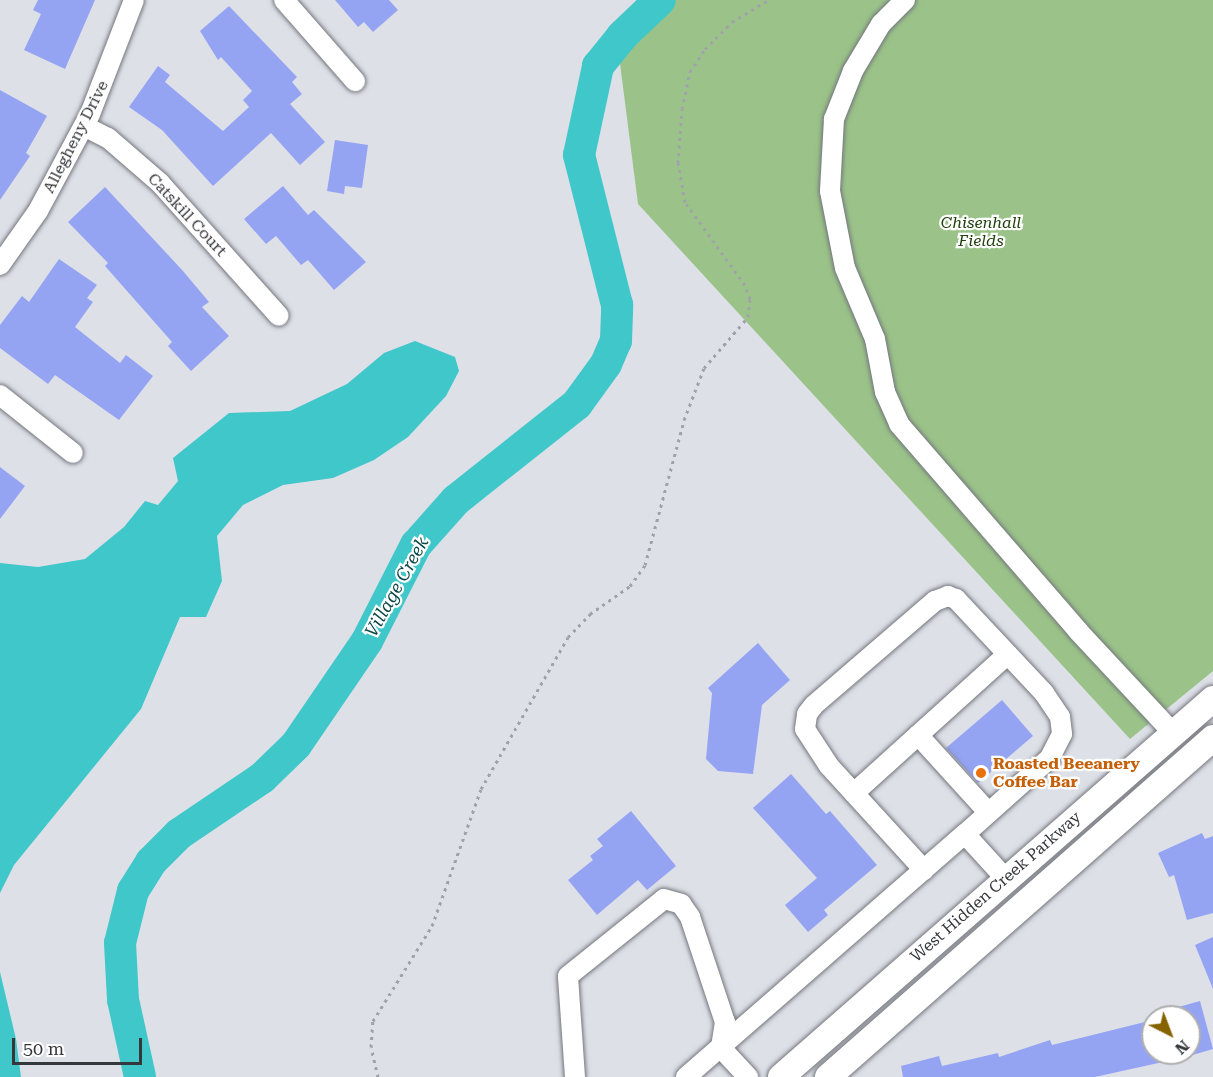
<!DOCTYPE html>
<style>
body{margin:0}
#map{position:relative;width:1213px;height:1077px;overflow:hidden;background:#dee0e8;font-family:"Roboto Serif",serif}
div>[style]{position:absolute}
.green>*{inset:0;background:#9bc389}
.water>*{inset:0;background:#40c7c9}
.river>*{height:32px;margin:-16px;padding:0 16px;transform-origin:16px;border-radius:16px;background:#40c7c9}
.building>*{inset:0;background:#95a4f2}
.path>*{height:3px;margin-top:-1.5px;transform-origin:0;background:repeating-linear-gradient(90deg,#a1a2a9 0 3px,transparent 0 7.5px)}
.roads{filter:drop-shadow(0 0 2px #74767d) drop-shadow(0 0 2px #74767d)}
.minor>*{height:20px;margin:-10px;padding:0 10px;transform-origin:10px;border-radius:10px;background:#fff}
.major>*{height:26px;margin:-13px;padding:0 13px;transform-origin:13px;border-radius:13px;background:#fff}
.dots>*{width:16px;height:16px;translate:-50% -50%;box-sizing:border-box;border:3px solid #fff;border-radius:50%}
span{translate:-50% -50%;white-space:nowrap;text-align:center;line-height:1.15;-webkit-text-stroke:4.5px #fff;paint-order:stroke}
.street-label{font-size:16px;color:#36373a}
.park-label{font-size:16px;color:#20400d;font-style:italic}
.food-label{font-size:16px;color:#c56008;font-weight:700}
.left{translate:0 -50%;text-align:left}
.water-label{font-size:18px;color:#0d494a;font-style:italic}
.north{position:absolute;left:1141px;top:1005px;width:60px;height:60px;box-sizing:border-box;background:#fff;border:2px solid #afafb0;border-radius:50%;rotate:138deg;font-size:16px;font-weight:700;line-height:24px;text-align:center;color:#36373a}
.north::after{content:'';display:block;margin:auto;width:21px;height:27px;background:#876300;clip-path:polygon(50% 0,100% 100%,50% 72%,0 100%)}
.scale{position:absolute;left:12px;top:1038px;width:130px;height:27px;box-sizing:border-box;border:3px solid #36373a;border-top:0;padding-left:8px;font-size:18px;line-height:21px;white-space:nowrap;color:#36373a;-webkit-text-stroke:4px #fff;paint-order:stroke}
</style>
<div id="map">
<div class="green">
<div style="clip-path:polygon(664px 0,1213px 0,1213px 671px,1130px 739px,638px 204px,618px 48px)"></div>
</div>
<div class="water">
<div style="clip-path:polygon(415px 341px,455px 357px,459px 371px,446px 396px,408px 437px,374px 460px,333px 478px,283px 485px,243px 505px,217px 536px,222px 581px,206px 617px,180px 617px,141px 709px,14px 865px,0 893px,0 563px,38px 567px,85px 559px,124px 527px,145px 501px,158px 505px,178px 481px,173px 458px,229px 413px,290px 411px,347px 384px,384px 353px)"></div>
<div style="clip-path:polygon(0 972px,16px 1039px,21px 1077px,0 1077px)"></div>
</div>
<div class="river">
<div style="left:140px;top:1077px;width:79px;rotate:-102.4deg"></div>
<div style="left:123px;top:1000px;width:57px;rotate:-93deg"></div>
<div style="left:120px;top:943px;width:54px;rotate:-76deg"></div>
<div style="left:133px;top:891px;width:34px;rotate:-58deg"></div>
<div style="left:151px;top:862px;width:40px;rotate:-45deg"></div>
<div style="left:179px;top:834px;width:100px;rotate:-34deg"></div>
<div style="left:262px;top:778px;width:47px;rotate:-44.1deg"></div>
<div style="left:296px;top:745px;width:126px;rotate:-55.7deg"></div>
<div style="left:367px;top:641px;width:108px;rotate:-63deg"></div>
<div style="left:416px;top:545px;width:60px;rotate:-48.4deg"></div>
<div style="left:456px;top:500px;width:154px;rotate:-38.4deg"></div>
<div style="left:577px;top:404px;width:49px;rotate:-54.1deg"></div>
<div style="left:606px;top:364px;width:25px;rotate:-67deg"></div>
<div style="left:616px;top:341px;width:36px;rotate:-88deg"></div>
<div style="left:617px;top:305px;width:155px;rotate:-104.2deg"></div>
<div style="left:579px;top:155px;width:91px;rotate:-77.9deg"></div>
<div style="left:598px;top:66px;width:38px;rotate:-51deg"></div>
<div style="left:622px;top:36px;width:52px;rotate:-43.5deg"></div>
</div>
<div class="building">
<div style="clip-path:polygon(38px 0,95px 0,65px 69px,24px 50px,41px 14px,33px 10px)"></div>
<div style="clip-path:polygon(335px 0,389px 0,398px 10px,373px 32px,364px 22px,358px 27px)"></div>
<div style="clip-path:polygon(229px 6px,297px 77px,292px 82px,302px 94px,290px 104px,325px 142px,300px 165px,271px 133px,213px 186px,162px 130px,129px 107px,158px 66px,170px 75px,165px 82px,223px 131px,249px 107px,243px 100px,252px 91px,221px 57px,218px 60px,200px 31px)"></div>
<div style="clip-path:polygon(0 90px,47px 116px,26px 153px,30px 156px,0 200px)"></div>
<div style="clip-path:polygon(335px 140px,368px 145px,362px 188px,345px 186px,344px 194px,327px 191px)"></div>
<div style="clip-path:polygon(283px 186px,308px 215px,314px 210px,366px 262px,334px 290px,308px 260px,301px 265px,276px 236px,266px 244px,244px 219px)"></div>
<div style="clip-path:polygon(105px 187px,183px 271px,209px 302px,202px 307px,229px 336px,191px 371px,168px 346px,172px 342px,105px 266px,108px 263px,68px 222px)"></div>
<div style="clip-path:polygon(59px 259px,97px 285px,87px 298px,93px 302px,75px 327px,120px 363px,126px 355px,153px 376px,119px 420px,55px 375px,48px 384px,0 348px,0 325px,22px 296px,29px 302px)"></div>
<div style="clip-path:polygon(0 467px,25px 486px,0 519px)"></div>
<div style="clip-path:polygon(758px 643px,790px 680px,762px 705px,753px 774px,718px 771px,706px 759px,712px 693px,708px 688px)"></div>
<div style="clip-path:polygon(1002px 700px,1033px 736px,978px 783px,946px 748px)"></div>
<div style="clip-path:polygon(791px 774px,826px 814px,830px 811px,877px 865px,824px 910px,828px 915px,808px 932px,785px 905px,817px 878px,753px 808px)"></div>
<div style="clip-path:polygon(631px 811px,676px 866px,647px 890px,638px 880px,597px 915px,568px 880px,593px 860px,590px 856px,603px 846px,597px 839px)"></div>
<div style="clip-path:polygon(1202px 833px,1205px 839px,1213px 836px,1213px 913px,1187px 920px,1174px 875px,1169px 877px,1158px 853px)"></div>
<div style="clip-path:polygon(1213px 937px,1213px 989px,1195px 945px)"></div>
<div style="clip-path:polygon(1200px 1001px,1213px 1049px,1189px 1056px,1189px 1017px,1158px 1017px,1157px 1013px)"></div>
<div style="clip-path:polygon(1153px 1020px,1153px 1053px,1181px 1053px,1181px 1058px,1095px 1077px,903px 1077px,901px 1066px,939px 1056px,942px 1066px,998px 1053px,999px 1057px,1050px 1040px,1052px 1045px)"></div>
</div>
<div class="path">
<div style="left:378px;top:1077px;width:31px;rotate:-103deg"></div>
<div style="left:371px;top:1047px;width:26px;rotate:-86deg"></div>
<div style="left:373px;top:1021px;width:112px;rotate:-58.2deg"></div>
<div style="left:432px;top:926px;width:145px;rotate:-70.3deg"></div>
<div style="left:481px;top:789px;width:175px;rotate:-60.2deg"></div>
<div style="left:568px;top:637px;width:32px;rotate:-46deg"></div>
<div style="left:590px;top:614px;width:49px;rotate:-35deg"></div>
<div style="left:630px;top:586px;width:26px;rotate:-54deg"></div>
<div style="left:645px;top:565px;width:150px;rotate:-74.9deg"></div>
<div style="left:684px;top:420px;width:56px;rotate:-69deg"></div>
<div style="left:704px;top:368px;width:67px;rotate:-49.2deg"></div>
<div style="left:748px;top:317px;width:18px;rotate:-84deg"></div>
<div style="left:750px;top:299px;width:15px;rotate:-110deg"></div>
<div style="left:745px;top:285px;width:102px;rotate:-125.9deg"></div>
<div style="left:685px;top:202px;width:40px;rotate:-100deg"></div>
<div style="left:678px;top:163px;width:54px;rotate:-85.8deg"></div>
<div style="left:682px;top:109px;width:38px;rotate:-78deg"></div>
<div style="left:690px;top:72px;width:27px;rotate:-57deg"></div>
<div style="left:705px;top:49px;width:38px;rotate:-45deg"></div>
<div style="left:732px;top:22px;width:42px;rotate:-31.4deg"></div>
</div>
<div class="roads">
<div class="minor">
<div style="left:284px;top:0;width:108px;rotate:48.8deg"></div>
<div style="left:905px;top:0;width:34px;rotate:135deg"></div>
<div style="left:881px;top:24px;width:55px;rotate:120.8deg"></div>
<div style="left:853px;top:71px;width:52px;rotate:111.6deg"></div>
<div style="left:834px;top:119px;width:72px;rotate:93.2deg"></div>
<div style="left:830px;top:191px;width:78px;rotate:79deg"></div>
<div style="left:845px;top:268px;width:77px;rotate:67.1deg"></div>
<div style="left:875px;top:339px;width:54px;rotate:79.3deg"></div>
<div style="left:885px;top:392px;width:35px;rotate:66deg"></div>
<div style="left:899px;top:424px;width:274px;rotate:49.1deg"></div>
<div style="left:1078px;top:631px;width:139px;rotate:47deg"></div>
<div style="left:84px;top:126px;width:27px;rotate:27deg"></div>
<div style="left:108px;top:138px;width:69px;rotate:40.9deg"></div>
<div style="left:160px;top:183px;width:178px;rotate:48.2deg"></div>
<div style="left:0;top:265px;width:66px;rotate:-54.9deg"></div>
<div style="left:38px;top:211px;width:110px;rotate:-61.8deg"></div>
<div style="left:90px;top:114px;width:122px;rotate:-68.9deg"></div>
<div style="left:0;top:395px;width:93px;rotate:38.5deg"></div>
<div style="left:918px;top:735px;width:105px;rotate:47.7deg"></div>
<div style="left:854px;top:793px;width:207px;rotate:-42.1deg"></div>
<div style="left:924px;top:870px;width:141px;rotate:-132.4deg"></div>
<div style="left:829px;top:766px;width:44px;rotate:-123deg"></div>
<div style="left:805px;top:729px;width:15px;rotate:-82deg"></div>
<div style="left:807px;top:714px;width:11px;rotate:-52deg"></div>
<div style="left:814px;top:705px;width:160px;rotate:-40.7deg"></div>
<div style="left:935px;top:601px;width:14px;rotate:-21deg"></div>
<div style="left:948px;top:596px;width:9px;rotate:21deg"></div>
<div style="left:956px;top:599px;width:129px;rotate:46.9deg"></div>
<div style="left:1044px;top:693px;width:29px;rotate:56deg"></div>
<div style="left:1060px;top:717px;width:17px;rotate:83deg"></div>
<div style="left:1062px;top:734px;width:27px;rotate:117deg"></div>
<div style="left:1050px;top:758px;width:114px;rotate:138.2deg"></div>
<div style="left:721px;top:1048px;width:40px;rotate:47deg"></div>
<div style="left:575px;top:1077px;width:101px;rotate:-94deg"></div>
<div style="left:568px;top:976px;width:123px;rotate:-38.7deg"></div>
<div style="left:664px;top:899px;width:18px;rotate:16deg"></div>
<div style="left:681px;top:904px;width:16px;rotate:55deg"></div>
<div style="left:690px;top:917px;width:111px;rotate:71.6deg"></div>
<div style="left:725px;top:1022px;width:26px;rotate:99deg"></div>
<div style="left:686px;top:1077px;width:370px;rotate:-41.1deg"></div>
<div style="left:965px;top:834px;width:61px;rotate:47.7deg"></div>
</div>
<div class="major">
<div style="left:781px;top:1077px;width:574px;rotate:-41.19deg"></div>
<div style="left:828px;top:1077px;width:513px;rotate:-41.36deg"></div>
</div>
</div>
<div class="dots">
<div style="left:981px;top:773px;background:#e8710a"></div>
</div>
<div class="street-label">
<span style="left:76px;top:137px;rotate:-63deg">Allegheny Drive</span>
<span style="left:187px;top:215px;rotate:47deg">Catskill Court</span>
<span style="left:996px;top:887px;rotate:-41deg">West Hidden Creek Parkway</span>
</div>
<div class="park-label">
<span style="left:981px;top:232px">Chisenhall<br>Fields</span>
</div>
<div class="food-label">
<span class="left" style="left:993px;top:773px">Roasted Beeanery<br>Coffee Bar</span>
</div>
<div class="water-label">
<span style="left:397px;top:587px;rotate:-61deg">Village Creek</span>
</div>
<div class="north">N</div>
<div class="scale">50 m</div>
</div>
